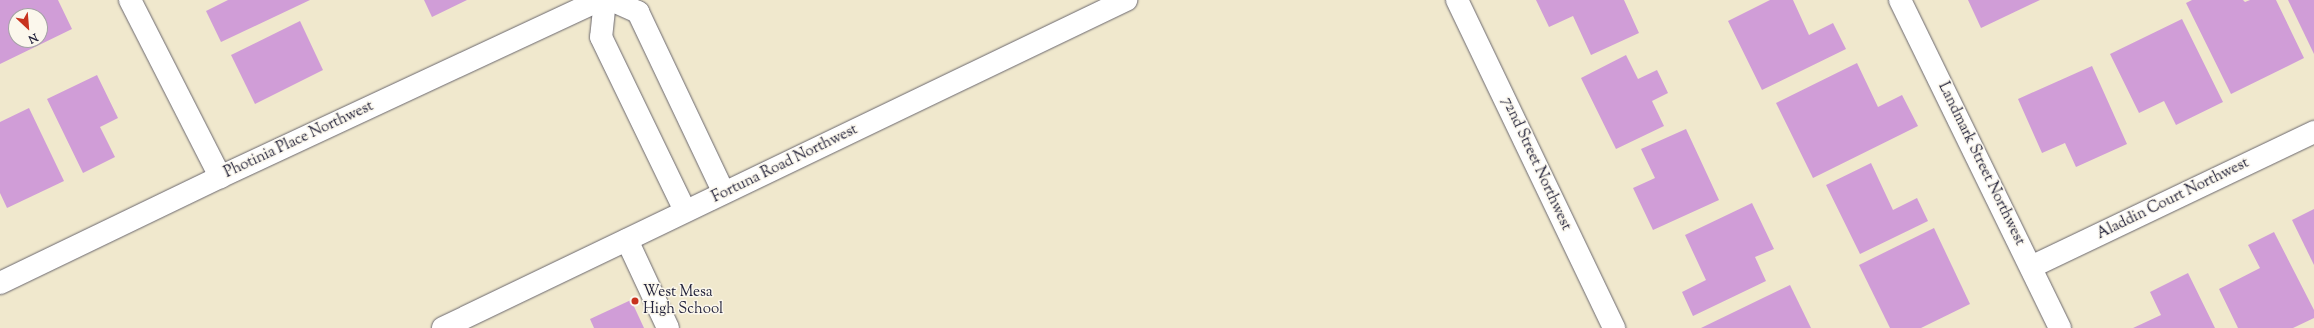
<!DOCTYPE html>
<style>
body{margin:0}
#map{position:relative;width:2314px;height:328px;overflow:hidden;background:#f0e8cd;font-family:"Sorts Mill Goudy",serif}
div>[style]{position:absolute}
.building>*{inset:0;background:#d09dd7}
.roads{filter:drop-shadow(0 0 1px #6a676e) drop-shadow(0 0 1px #6a676e)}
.minor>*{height:22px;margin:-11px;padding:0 11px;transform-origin:11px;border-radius:11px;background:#fff}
.dots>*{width:11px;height:11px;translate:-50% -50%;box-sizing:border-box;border:2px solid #fbf7ec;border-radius:50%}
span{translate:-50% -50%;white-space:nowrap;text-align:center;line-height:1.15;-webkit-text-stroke:3px #fbf7ec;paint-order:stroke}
.street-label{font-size:15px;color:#22223b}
.poi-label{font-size:15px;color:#22223b}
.left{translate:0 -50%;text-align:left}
.north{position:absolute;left:8px;top:8px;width:40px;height:40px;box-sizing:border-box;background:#fbf7ec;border:1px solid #a4a2a5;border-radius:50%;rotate:154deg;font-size:11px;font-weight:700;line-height:16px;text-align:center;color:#22223b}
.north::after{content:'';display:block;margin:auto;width:14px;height:18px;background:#c8321e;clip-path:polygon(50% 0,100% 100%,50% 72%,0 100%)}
</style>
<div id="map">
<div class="building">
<div style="clip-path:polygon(evenodd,0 0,58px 0,72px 29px,0 64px,0 0,16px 16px,40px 16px,40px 40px,16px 40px,16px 16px)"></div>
<div style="clip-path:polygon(228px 0,310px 0,221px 42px,206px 11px)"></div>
<div style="clip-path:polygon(424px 0,467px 0,432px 17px)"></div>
<div style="clip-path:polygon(1536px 0,1624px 0,1639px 33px,1591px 55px,1573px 16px,1549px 27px)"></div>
<div style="clip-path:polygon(1770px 0,1793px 0,1809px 35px,1833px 23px,1846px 49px,1762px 90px,1728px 21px)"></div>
<div style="clip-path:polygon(1968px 0,2040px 0,1981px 28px)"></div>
<div style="clip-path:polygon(2192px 0,2243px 0,2245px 2px,2250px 0,2276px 0,2304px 58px,2231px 94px,2186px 3px)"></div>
<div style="clip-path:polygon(2288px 0,2314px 0,2314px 54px)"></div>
<div style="clip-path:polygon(2182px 19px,2223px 102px,2176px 125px,2164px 101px,2139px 113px,2110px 54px)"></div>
<div style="clip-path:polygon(300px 21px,323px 70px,255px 104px,231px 55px)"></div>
<div style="clip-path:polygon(1626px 55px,1638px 79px,1657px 70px,1668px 93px,1652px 101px,1664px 126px,1616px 149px,1581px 78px)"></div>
<div style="clip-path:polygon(1857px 63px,1878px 107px,1902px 95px,1918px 126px,1813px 178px,1776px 103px)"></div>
<div style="clip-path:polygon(2092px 66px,2127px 144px,2076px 167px,2065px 143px,2042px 153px,2018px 99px)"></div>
<div style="clip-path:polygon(97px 75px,118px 118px,100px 127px,115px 157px,83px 173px,47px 99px)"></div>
<div style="clip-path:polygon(29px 108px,64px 181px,7px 208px,0 193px,0 122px)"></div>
<div style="clip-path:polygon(1686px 129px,1719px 200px,1653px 230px,1633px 188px,1655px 178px,1641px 149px)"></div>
<div style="clip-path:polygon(1871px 163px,1893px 210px,1917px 198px,1928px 221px,1860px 254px,1826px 185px)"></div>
<div style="clip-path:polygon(1752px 203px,1774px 249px,1755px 257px,1766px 281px,1693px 316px,1682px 292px,1706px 280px,1685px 235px)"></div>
<div style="clip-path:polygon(2314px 209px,2314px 265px,2292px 220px)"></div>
<div style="clip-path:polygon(1934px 228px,1970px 304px,1921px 328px,1890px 328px,1859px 265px)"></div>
<div style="clip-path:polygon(2274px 232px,2314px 310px,2314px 318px,2293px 328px,2238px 328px,2219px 289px,2260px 268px,2248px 245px)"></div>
<div style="clip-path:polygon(2188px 273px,2215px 328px,2133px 328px,2161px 315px,2150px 292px)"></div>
<div style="clip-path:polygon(1790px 285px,1811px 328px,1701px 328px)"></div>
<div style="clip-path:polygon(631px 300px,644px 328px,594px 328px,590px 319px)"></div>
</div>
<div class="roads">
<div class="minor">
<div style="left:130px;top:0;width:199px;rotate:63deg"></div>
<div style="left:605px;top:0;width:37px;rotate:96deg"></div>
<div style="left:601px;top:37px;width:193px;rotate:64.2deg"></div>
<div style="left:611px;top:0;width:30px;rotate:24deg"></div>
<div style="left:638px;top:12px;width:200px;rotate:64.6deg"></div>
<div style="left:1457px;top:0;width:364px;rotate:64.4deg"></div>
<div style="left:1900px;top:0;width:365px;rotate:64deg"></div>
<div style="left:627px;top:240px;width:97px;rotate:65deg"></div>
<div style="left:2031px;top:267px;width:314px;rotate:-25.5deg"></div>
<div style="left:0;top:283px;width:244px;rotate:-25.7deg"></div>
<div style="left:220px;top:177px;width:419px;rotate:-25deg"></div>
<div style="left:443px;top:328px;width:758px;rotate:-25.65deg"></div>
</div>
</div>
<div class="dots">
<div style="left:635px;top:301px;background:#c8321e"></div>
</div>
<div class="street-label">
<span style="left:299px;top:140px;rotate:-25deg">Photinia Place Northwest</span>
<span style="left:785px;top:164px;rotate:-26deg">Fortuna Road Northwest</span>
<span style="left:1536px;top:164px;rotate:65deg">72nd Street Northwest</span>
<span style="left:1981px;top:164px;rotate:64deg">Landmark Street Northwest</span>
<span style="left:2173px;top:199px;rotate:-26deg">Aladdin Court Northwest</span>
</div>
<div class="poi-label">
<span class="left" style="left:643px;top:301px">West Mesa<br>High School</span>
</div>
<div class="north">N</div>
</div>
